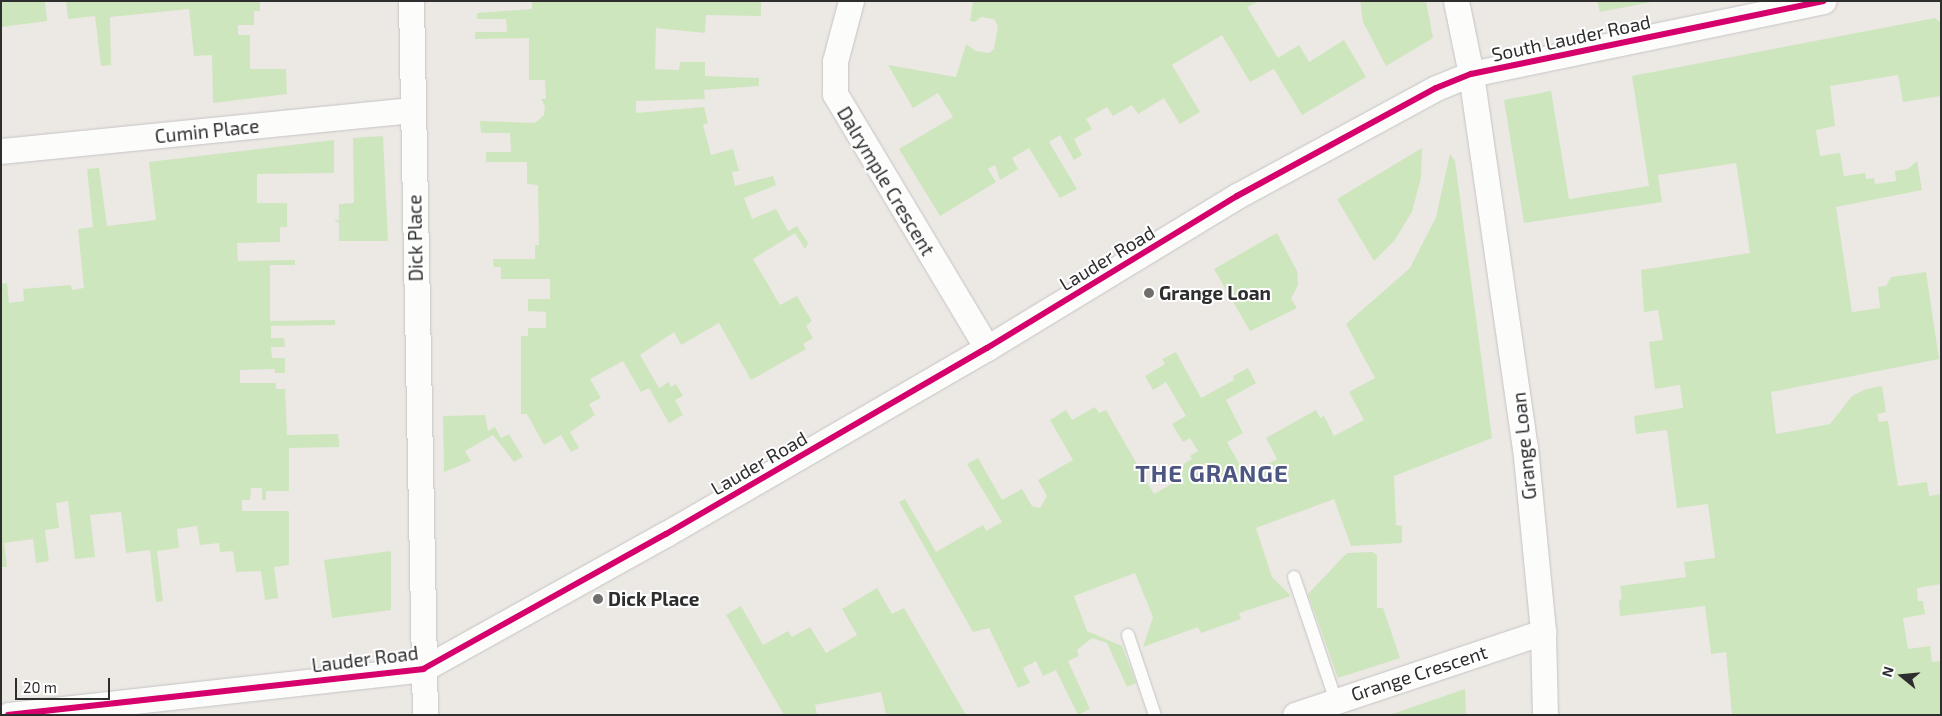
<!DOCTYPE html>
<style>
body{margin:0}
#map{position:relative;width:1942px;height:716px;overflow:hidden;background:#ece8e4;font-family:"Exo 2",sans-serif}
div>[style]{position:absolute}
.green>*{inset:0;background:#cee6be}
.roads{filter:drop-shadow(0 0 1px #c5c4c5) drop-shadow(0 0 1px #c5c4c5)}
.lane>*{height:12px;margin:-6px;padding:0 6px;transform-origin:6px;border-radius:6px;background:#fcfcfb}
.street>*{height:25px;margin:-12.5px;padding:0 12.5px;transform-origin:12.5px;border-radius:12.5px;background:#fcfcfb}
.cycleway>*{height:6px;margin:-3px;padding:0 3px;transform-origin:3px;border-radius:3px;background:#d6006c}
.dots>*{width:14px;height:14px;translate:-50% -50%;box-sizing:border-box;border:2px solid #fff;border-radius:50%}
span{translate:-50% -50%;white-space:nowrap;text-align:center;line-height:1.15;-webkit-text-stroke:4px #fff;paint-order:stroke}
.street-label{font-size:19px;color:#2e2e2e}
.poi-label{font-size:19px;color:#2e2e2e;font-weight:700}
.left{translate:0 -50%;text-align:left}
.district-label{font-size:24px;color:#4d5680;font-weight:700;letter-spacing:1px}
.frame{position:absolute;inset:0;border:2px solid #2e2e2e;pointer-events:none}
.north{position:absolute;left:1877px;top:651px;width:50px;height:50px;-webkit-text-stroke:4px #fff;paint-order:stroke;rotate:287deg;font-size:14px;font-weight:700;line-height:20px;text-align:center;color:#2e2e2e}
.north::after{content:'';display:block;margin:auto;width:18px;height:22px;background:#2e2e2e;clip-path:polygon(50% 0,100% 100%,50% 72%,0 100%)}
.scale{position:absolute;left:15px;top:678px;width:95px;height:22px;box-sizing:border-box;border:2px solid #2e2e2e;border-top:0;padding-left:6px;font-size:15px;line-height:18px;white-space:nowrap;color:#2e2e2e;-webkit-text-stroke:4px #fff;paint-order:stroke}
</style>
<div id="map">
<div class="green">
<div style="clip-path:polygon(1px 1px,45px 1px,47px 21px,1px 27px)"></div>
<div style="clip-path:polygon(66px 1px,260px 1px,260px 11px,254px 11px,254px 25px,238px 25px,238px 35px,250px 35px,250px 69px,286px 69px,287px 94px,213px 103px,212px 55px,194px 56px,189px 9px,110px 17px,111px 65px,101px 66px,95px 16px,68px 19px)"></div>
<div style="clip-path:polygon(532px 1px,761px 1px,761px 16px,706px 15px,705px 33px,656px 28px,655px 69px,679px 70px,680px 62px,705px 62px,705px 76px,759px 78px,759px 86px,704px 90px,705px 99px,636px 101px,636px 113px,704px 107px,708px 123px,703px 125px,711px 155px,733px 149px,739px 171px,732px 172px,735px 186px,773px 176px,776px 185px,744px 198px,752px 219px,776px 209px,788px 231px,797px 226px,808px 243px,805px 249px,795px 233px,753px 259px,780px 305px,797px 296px,812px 321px,806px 326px,813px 338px,803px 344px,806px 349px,751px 380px,719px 323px,681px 345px,674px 332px,640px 355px,659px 388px,669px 382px,671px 387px,676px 384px,683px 396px,675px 400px,683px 415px,669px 423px,649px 388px,641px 392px,623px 361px,590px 379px,601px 398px,589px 404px,595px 415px,570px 432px,579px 448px,571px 452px,561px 435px,544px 445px,527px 414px,521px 414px,521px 336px,528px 336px,528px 328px,546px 328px,546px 312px,528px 311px,528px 299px,550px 299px,550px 279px,501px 279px,501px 267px,494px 267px,493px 259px,535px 259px,535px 245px,539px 245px,538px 185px,527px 184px,527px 162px,486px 162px,486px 152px,511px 152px,510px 133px,481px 133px,480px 121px,535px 123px,544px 115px,545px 106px,541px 99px,546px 99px,545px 80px,529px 80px,529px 38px,475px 39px,475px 32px,507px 32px,506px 19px,477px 19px,477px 13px,532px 9px)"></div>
<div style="clip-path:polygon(973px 1px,1260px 1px,1247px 7px,1278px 58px,1299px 45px,1309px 62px,1344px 40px,1366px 77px,1302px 115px,1274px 69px,1250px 82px,1222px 35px,1172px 65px,1200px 112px,1180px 124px,1164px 98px,1138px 114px,1132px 105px,1113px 116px,1107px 107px,1086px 119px,1092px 129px,1074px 139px,1082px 155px,1074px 160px,1060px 135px,1049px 142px,1077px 189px,1060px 198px,1029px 148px,1012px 158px,1018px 169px,1000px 180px,995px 165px,988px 169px,996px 182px,940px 216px,899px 149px,953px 117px,938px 93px,913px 108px,888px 65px,956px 77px,966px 44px,976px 51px,989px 53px,994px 49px,998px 26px,994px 19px,981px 17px,975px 22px,970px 21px)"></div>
<div style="clip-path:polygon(1360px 1px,1426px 1px,1433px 38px,1386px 66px,1363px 22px)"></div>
<div style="clip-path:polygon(1597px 1px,1657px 1px,1600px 12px)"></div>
<div style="clip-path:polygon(1935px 18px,1941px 23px,1941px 96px,1903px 102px,1898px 75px,1830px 86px,1835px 126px,1816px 130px,1820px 156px,1840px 153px,1844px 176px,1865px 173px,1866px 179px,1874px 178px,1875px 184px,1896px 181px,1895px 171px,1908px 169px,1917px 161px,1922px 190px,1836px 207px,1852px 312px,1880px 308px,1878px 287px,1886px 286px,1891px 277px,1926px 272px,1939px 359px,1771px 392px,1776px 434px,1830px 424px,1852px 396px,1866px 389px,1882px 386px,1886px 412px,1877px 414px,1879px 422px,1888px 421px,1898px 486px,1927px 482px,1929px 496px,1941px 494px,1941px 584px,1917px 588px,1918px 601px,1923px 601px,1925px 614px,1903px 618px,1908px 649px,1930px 646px,1932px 662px,1941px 661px,1941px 715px,1732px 715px,1726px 652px,1711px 654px,1705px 606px,1620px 616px,1619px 600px,1622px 599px,1620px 586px,1686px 577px,1684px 562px,1715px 558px,1708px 504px,1677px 508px,1667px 430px,1636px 434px,1634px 416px,1683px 408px,1680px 385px,1655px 389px,1649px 342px,1663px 340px,1658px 310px,1644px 312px,1641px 270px,1750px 253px,1736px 163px,1658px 175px,1662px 202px,1524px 223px,1504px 100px,1551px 91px,1569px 199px,1649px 186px,1632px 76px)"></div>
<div style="clip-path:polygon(383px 136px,388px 241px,339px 241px,339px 223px,334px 220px,339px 220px,339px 204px,354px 203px,353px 138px)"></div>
<div style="clip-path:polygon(334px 140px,334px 173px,257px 174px,257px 203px,287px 203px,287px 227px,280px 227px,280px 242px,237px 243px,238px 261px,295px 260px,295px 265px,270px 265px,270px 321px,335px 320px,335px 325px,271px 326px,271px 338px,284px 338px,285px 347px,271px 347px,272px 358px,285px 358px,285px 373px,275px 373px,275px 369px,240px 370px,240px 383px,276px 383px,276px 389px,285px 389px,287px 435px,338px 434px,339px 441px,339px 447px,289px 448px,289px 491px,266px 491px,266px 500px,262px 500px,262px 488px,251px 488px,250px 500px,242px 500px,242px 511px,289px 511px,289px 565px,274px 567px,278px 598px,265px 600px,261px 571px,236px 572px,233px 551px,220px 552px,219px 543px,200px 545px,197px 526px,177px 529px,179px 548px,157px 551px,163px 601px,156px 602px,150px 550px,126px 553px,121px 512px,90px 515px,95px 557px,75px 559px,68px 501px,56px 503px,59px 528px,45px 530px,49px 561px,36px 563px,33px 539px,4px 543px,7px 567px,1px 567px,1px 284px,7px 283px,9px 303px,24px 301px,23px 289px,71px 285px,72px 290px,84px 288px,78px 229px,93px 227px,87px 169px,99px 168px,107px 226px,156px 220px,149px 162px)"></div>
<div style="clip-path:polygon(1422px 148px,1421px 178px,1412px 212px,1394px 241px,1374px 261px,1337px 199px)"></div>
<div style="clip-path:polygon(1450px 154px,1455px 161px,1492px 438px,1394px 476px,1396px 525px,1402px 526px,1402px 543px,1351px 546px,1334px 499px,1256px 528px,1272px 577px,1291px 596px,1239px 613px,1241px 619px,1201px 633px,1198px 627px,1143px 647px,1153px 617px,1135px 573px,1074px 596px,1087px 631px,1122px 646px,1136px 683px,1127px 687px,1107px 643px,1092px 638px,1077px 650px,1079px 656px,1068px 661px,1090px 709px,1078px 715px,1056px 670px,1043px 676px,1036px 661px,1023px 668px,1030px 683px,1018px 688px,989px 628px,973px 632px,899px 502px,905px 499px,936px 552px,983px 525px,986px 531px,1002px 522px,967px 464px,978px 458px,1002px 500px,1022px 489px,1032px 506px,1040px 508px,1047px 496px,1038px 480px,1073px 460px,1050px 420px,1066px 410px,1072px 420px,1095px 407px,1099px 413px,1106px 410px,1154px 494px,1175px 482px,1170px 472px,1192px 459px,1190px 456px,1198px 451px,1190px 438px,1183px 442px,1172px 424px,1186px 416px,1166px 382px,1153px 390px,1145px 376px,1165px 364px,1162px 359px,1176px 352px,1201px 398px,1234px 380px,1233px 376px,1248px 368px,1256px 383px,1226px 400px,1243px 433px,1227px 442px,1246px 476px,1277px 459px,1266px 438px,1316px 410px,1320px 418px,1324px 416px,1334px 436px,1364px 420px,1349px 392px,1375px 378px,1346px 324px,1410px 268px,1436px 217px)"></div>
<div style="clip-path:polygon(1277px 233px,1297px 271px,1298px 285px,1291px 299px,1297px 308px,1250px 331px,1214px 269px)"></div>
<div style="clip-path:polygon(485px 415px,488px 431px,495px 427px,501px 438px,509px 434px,523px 457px,514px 462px,493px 435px,465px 451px,471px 461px,444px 472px,443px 416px)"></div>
<div style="clip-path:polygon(391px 551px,391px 610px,332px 618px,324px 560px)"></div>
<div style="clip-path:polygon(1372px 552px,1377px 555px,1377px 608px,1383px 608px,1400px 658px,1338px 678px,1308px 594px,1347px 553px)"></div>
<div style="clip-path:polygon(877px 588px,892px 614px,904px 608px,966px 715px,886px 715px,881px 692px,815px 705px,817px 715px,784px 715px,726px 615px,741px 606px,763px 645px,788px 631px,792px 637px,810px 627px,826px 653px,857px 635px,842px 609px)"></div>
<div style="clip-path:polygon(1465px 689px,1466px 715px,1389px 715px)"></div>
</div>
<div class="roads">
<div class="lane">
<div style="left:1294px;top:577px;width:131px;rotate:71.3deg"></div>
<div style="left:1128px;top:635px;width:84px;rotate:71.4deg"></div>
</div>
<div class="street">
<div style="left:411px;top:1px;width:714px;rotate:88.88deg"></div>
<div style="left:851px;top:1px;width:62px;rotate:104.9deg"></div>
<div style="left:835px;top:61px;width:33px;rotate:90deg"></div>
<div style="left:835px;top:94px;width:296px;rotate:59.1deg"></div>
<div style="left:1456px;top:1px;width:75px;rotate:78.4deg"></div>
<div style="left:1471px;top:74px;width:377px;rotate:81.8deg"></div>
<div style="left:1525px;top:447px;width:186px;rotate:84.4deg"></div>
<div style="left:1543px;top:632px;width:83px;rotate:88.6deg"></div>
<div style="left:1px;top:151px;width:413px;rotate:-5.7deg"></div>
<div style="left:8px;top:715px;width:418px;rotate:-6.3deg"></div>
<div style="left:423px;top:669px;width:278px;rotate:-29.1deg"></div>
<div style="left:666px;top:534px;width:371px;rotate:-30.1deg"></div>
<div style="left:987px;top:348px;width:293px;rotate:-31.3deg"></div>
<div style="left:1237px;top:196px;width:226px;rotate:-28.5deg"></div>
<div style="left:1436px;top:88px;width:38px;rotate:-22deg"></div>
<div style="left:1471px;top:74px;width:360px;rotate:-11.7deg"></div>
<div style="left:1295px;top:715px;width:262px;rotate:-18.5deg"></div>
</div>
</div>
<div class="cycleway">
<div style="left:8px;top:715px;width:418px;rotate:-6.3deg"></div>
<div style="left:423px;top:669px;width:278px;rotate:-29.1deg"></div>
<div style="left:666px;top:534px;width:371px;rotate:-30.1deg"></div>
<div style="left:987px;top:348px;width:293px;rotate:-31.3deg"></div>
<div style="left:1237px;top:196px;width:226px;rotate:-28.5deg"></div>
<div style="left:1436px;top:88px;width:38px;rotate:-22deg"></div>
<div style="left:1471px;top:74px;width:360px;rotate:-11.7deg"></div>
</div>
<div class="dots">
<div style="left:1149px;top:293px;background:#706f6e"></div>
<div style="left:598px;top:599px;background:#706f6e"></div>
</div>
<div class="street-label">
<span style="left:1571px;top:38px;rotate:-12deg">South Lauder Road</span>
<span style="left:207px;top:131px;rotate:-6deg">Cumin Place</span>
<span style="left:886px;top:181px;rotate:59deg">Dalrymple Crescent</span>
<span style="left:415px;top:238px;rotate:-91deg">Dick Place</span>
<span style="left:1107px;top:258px;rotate:-31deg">Lauder Road</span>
<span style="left:1524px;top:446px;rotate:-96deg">Grange Loan</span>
<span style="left:759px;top:463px;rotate:-30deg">Lauder Road</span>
<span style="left:365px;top:659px;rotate:-7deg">Lauder Road</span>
<span style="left:1419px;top:673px;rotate:-18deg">Grange Crescent</span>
</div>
<div class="poi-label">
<span class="left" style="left:1159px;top:293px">Grange Loan</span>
<span class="left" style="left:608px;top:599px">Dick Place</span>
</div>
<div class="district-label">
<span style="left:1212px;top:473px">THE GRANGE</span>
</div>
<div class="frame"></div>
<div class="north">N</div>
<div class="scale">20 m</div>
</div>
